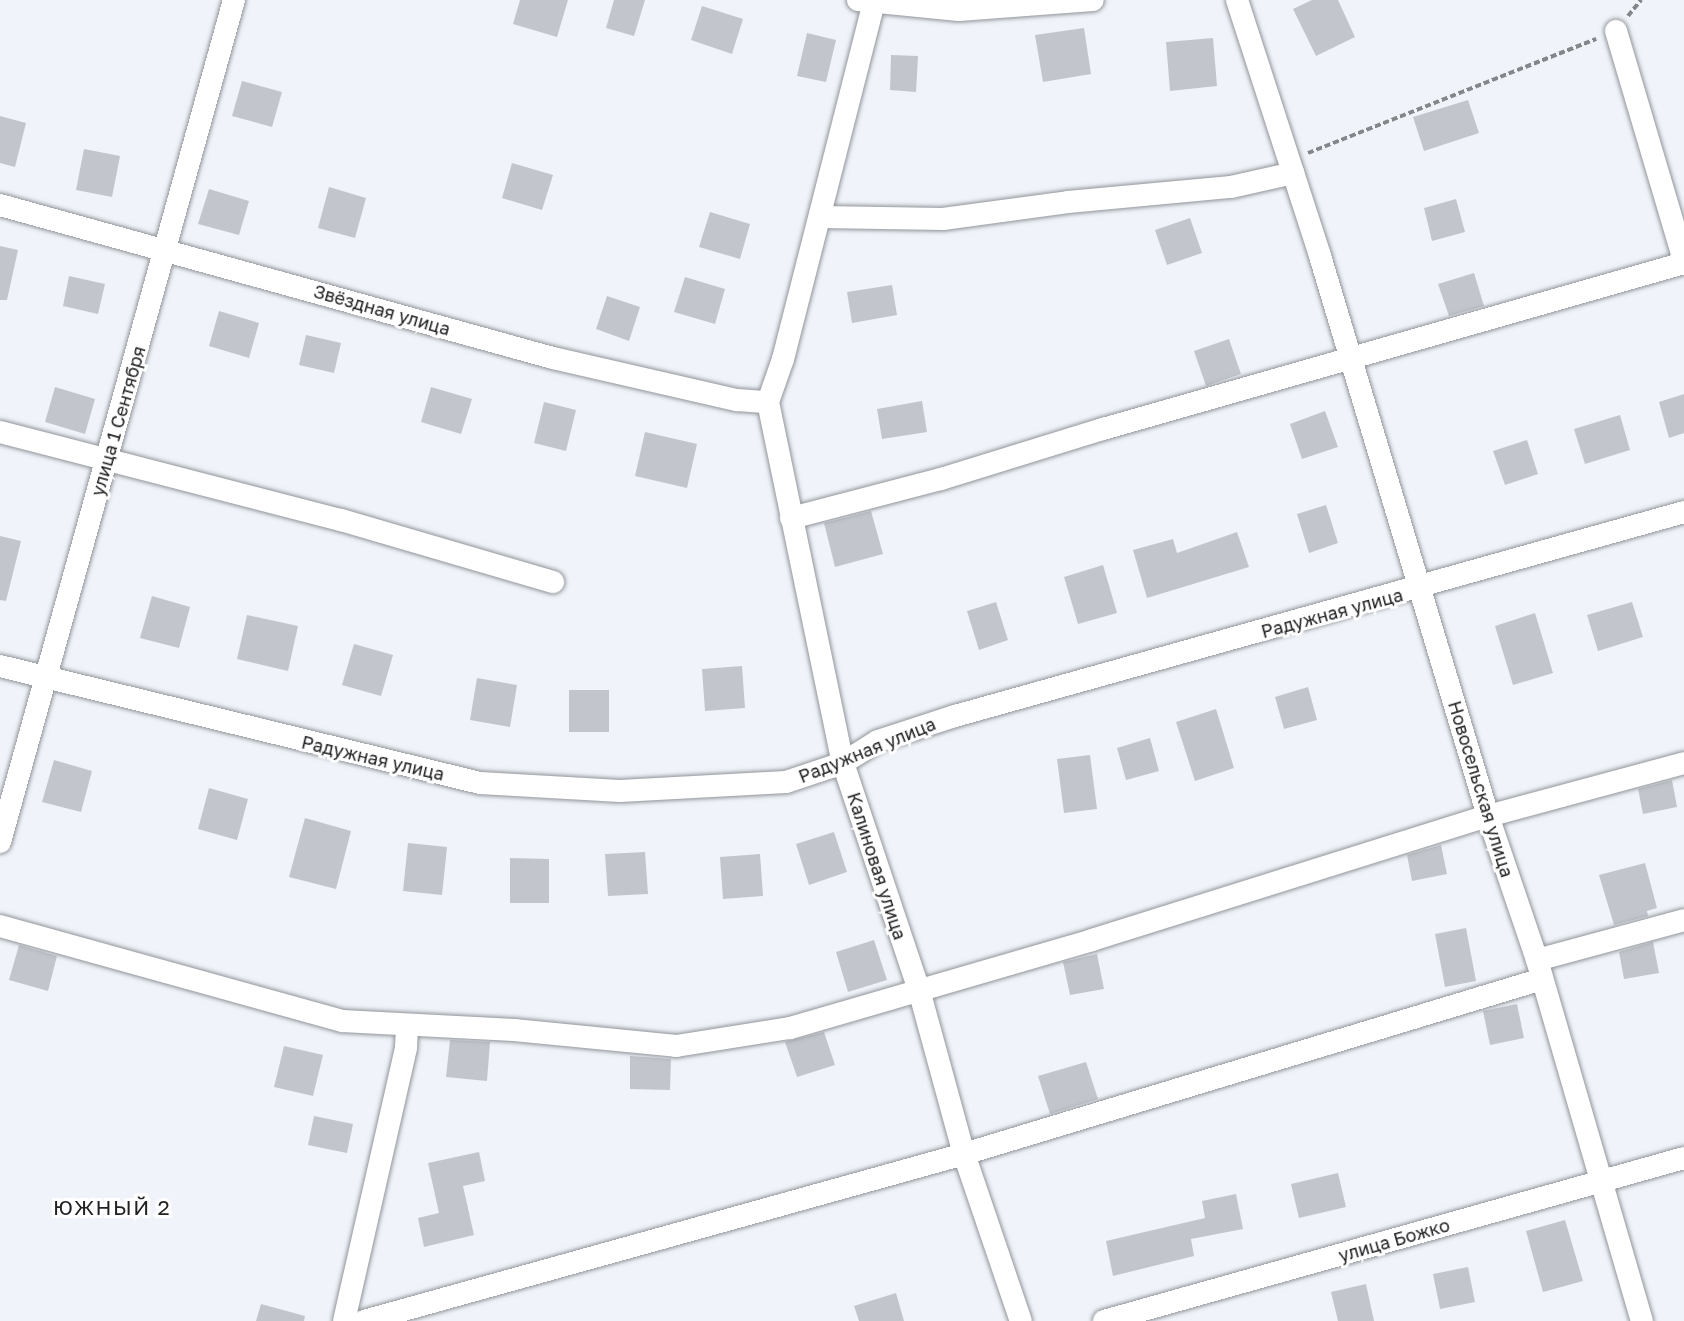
<!DOCTYPE html>
<meta charset="utf-8">
<style>
body{margin:0}
#map{position:relative;width:1684px;height:1321px;overflow:hidden;background:#f0f4fa;font-family:"Golos Text",sans-serif}
div>[style]{position:absolute}
.building>*{inset:0;background:#c2c6cc}
.path>*{height:4px;margin-top:-2px;transform-origin:0;background:repeating-linear-gradient(90deg,#84868a 0 6px,transparent 0 9px)}
.roads{filter:drop-shadow(0 0 2px #91959a) drop-shadow(0 0 2px #91959a)}
.minor>*{height:22px;margin:-11px;padding:0 11px;transform-origin:11px;border-radius:11px;background:#fff}
span{translate:-50% -50%;white-space:nowrap;text-align:center;line-height:1.15;-webkit-text-stroke:6px #fff;paint-order:stroke}
.street-label{font-size:18px;color:#202123}
.quarter-label{font-size:21px;color:#202123;letter-spacing:1.5px}
</style>
<div id="map">
<div class="building">
<div style="clip-path:polygon(520px 0,568px 0,557px 37px,513px 24px)"></div>
<div style="clip-path:polygon(614px 0,645px 0,634px 36px,606px 28px)"></div>
<div style="clip-path:polygon(1312px 0,1338px 0,1355px 37px,1316px 56px,1293px 9px)"></div>
<div style="clip-path:polygon(702px 6px,743px 19px,732px 54px,691px 40px)"></div>
<div style="clip-path:polygon(1084px 28px,1091px 74px,1043px 82px,1035px 35px)"></div>
<div style="clip-path:polygon(807px 33px,836px 40px,826px 82px,797px 76px)"></div>
<div style="clip-path:polygon(1213px 38px,1217px 86px,1170px 91px,1166px 42px)"></div>
<div style="clip-path:polygon(891px 55px,918px 56px,916px 92px,890px 90px)"></div>
<div style="clip-path:polygon(242px 81px,282px 92px,272px 127px,232px 116px)"></div>
<div style="clip-path:polygon(1468px 100px,1479px 133px,1424px 151px,1413px 117px)"></div>
<div style="clip-path:polygon(0 116px,26px 123px,15px 167px,0 163px)"></div>
<div style="clip-path:polygon(84px 149px,120px 156px,112px 197px,76px 190px)"></div>
<div style="clip-path:polygon(512px 163px,553px 175px,542px 210px,502px 198px)"></div>
<div style="clip-path:polygon(329px 187px,366px 198px,355px 238px,318px 228px)"></div>
<div style="clip-path:polygon(209px 189px,249px 201px,239px 235px,198px 224px)"></div>
<div style="clip-path:polygon(1456px 199px,1465px 232px,1432px 241px,1424px 208px)"></div>
<div style="clip-path:polygon(710px 212px,750px 224px,740px 259px,699px 247px)"></div>
<div style="clip-path:polygon(1190px 218px,1202px 253px,1167px 265px,1155px 230px)"></div>
<div style="clip-path:polygon(0 246px,18px 250px,7px 300px,0 300px)"></div>
<div style="clip-path:polygon(1474px 273px,1484px 306px,1449px 316px,1438px 284px)"></div>
<div style="clip-path:polygon(69px 276px,105px 284px,98px 314px,63px 306px)"></div>
<div style="clip-path:polygon(685px 277px,725px 289px,715px 324px,674px 312px)"></div>
<div style="clip-path:polygon(892px 285px,897px 315px,852px 323px,847px 292px)"></div>
<div style="clip-path:polygon(607px 296px,640px 307px,629px 341px,596px 329px)"></div>
<div style="clip-path:polygon(219px 311px,259px 323px,249px 358px,209px 346px)"></div>
<div style="clip-path:polygon(306px 335px,341px 343px,334px 373px,299px 365px)"></div>
<div style="clip-path:polygon(1229px 339px,1241px 374px,1206px 386px,1194px 351px)"></div>
<div style="clip-path:polygon(55px 387px,95px 399px,85px 434px,45px 422px)"></div>
<div style="clip-path:polygon(431px 387px,472px 399px,461px 434px,421px 422px)"></div>
<div style="clip-path:polygon(1684px 394px,1684px 433px,1669px 438px,1659px 402px)"></div>
<div style="clip-path:polygon(922px 401px,927px 432px,882px 439px,877px 409px)"></div>
<div style="clip-path:polygon(544px 402px,576px 410px,566px 451px,534px 443px)"></div>
<div style="clip-path:polygon(1325px 411px,1338px 447px,1302px 459px,1290px 424px)"></div>
<div style="clip-path:polygon(1620px 415px,1630px 450px,1585px 464px,1574px 429px)"></div>
<div style="clip-path:polygon(645px 432px,697px 444px,687px 488px,635px 476px)"></div>
<div style="clip-path:polygon(1527px 440px,1538px 474px,1505px 485px,1493px 451px)"></div>
<div style="clip-path:polygon(1326px 505px,1338px 543px,1309px 553px,1297px 514px)"></div>
<div style="clip-path:polygon(871px 511px,883px 554px,835px 567px,824px 523px)"></div>
<div style="clip-path:polygon(1237px 532px,1249px 567px,1147px 598px,1133px 550px,1173px 539px,1177px 553px)"></div>
<div style="clip-path:polygon(0 536px,21px 541px,6px 601px,0 600px)"></div>
<div style="clip-path:polygon(1103px 565px,1117px 613px,1078px 624px,1064px 577px)"></div>
<div style="clip-path:polygon(152px 596px,190px 607px,179px 648px,140px 638px)"></div>
<div style="clip-path:polygon(996px 602px,1008px 640px,979px 650px,967px 611px)"></div>
<div style="clip-path:polygon(1632px 602px,1643px 637px,1598px 651px,1587px 615px)"></div>
<div style="clip-path:polygon(1535px 613px,1553px 673px,1513px 685px,1495px 626px)"></div>
<div style="clip-path:polygon(247px 615px,298px 626px,288px 671px,237px 659px)"></div>
<div style="clip-path:polygon(354px 644px,393px 655px,381px 696px,342px 685px)"></div>
<div style="clip-path:polygon(742px 666px,745px 708px,705px 711px,702px 669px)"></div>
<div style="clip-path:polygon(477px 678px,517px 685px,510px 727px,470px 720px)"></div>
<div style="clip-path:polygon(1308px 687px,1317px 720px,1284px 729px,1275px 697px)"></div>
<div style="clip-path:polygon(569px 690px,609px 690px,609px 732px,569px 732px)"></div>
<div style="clip-path:polygon(1216px 709px,1234px 768px,1195px 781px,1176px 722px)"></div>
<div style="clip-path:polygon(1150px 738px,1159px 771px,1126px 780px,1117px 748px)"></div>
<div style="clip-path:polygon(1090px 755px,1097px 809px,1064px 813px,1057px 759px)"></div>
<div style="clip-path:polygon(54px 760px,92px 771px,81px 812px,42px 802px)"></div>
<div style="clip-path:polygon(1672px 780px,1677px 807px,1643px 814px,1638px 789px)"></div>
<div style="clip-path:polygon(209px 788px,248px 799px,237px 840px,198px 829px)"></div>
<div style="clip-path:polygon(305px 818px,351px 831px,336px 889px,289px 877px)"></div>
<div style="clip-path:polygon(834px 832px,847px 872px,809px 885px,796px 844px)"></div>
<div style="clip-path:polygon(408px 843px,447px 847px,442px 895px,403px 891px)"></div>
<div style="clip-path:polygon(1441px 845px,1447px 874px,1412px 881px,1407px 855px)"></div>
<div style="clip-path:polygon(645px 852px,648px 894px,608px 896px,605px 854px)"></div>
<div style="clip-path:polygon(760px 854px,763px 896px,723px 899px,720px 857px)"></div>
<div style="clip-path:polygon(510px 858px,549px 859px,549px 903px,510px 903px)"></div>
<div style="clip-path:polygon(1645px 863px,1657px 908px,1647px 911px,1648px 916px,1614px 925px,1599px 875px)"></div>
<div style="clip-path:polygon(1466px 928px,1476px 981px,1445px 987px,1435px 934px)"></div>
<div style="clip-path:polygon(874px 940px,887px 980px,848px 992px,836px 952px)"></div>
<div style="clip-path:polygon(1653px 942px,1659px 973px,1624px 979px,1619px 952px)"></div>
<div style="clip-path:polygon(19px 945px,57px 956px,48px 991px,9px 980px)"></div>
<div style="clip-path:polygon(1097px 954px,1104px 989px,1070px 995px,1063px 962px)"></div>
<div style="clip-path:polygon(1517px 1004px,1524px 1038px,1490px 1045px,1483px 1011px)"></div>
<div style="clip-path:polygon(824px 1032px,835px 1065px,797px 1077px,785px 1042px)"></div>
<div style="clip-path:polygon(450px 1040px,490px 1042px,487px 1081px,446px 1077px)"></div>
<div style="clip-path:polygon(284px 1046px,323px 1055px,313px 1096px,274px 1087px)"></div>
<div style="clip-path:polygon(630px 1056px,671px 1059px,670px 1090px,630px 1089px)"></div>
<div style="clip-path:polygon(1086px 1062px,1098px 1099px,1050px 1114px,1038px 1076px)"></div>
<div style="clip-path:polygon(314px 1116px,353px 1124px,347px 1153px,308px 1145px)"></div>
<div style="clip-path:polygon(479px 1152px,485px 1181px,463px 1186px,474px 1235px,424px 1247px,418px 1218px,439px 1213px,428px 1163px)"></div>
<div style="clip-path:polygon(1338px 1173px,1346px 1207px,1299px 1218px,1291px 1184px)"></div>
<div style="clip-path:polygon(1236px 1194px,1243px 1229px,1191px 1239px,1194px 1256px,1113px 1276px,1106px 1241px,1205px 1218px,1202px 1201px)"></div>
<div style="clip-path:polygon(1565px 1220px,1583px 1281px,1543px 1292px,1526px 1231px)"></div>
<div style="clip-path:polygon(1468px 1267px,1475px 1302px,1440px 1309px,1433px 1274px)"></div>
<div style="clip-path:polygon(1366px 1284px,1374px 1321px,1338px 1321px,1331px 1292px)"></div>
<div style="clip-path:polygon(896px 1293px,904px 1321px,859px 1321px,854px 1306px)"></div>
<div style="clip-path:polygon(261px 1304px,305px 1316px,304px 1321px,256px 1321px)"></div>
</div>
<div class="path">
<div style="left:1628px;top:16px;width:21px;rotate:-51deg"></div>
<div style="left:1308px;top:153px;width:310px;rotate:-21.6deg"></div>
</div>
<div class="roads">
<div class="minor">
<div style="left:858px;top:0;width:101px;rotate:5.7deg"></div>
<div style="left:959px;top:10px;width:134px;rotate:-4.3deg"></div>
<div style="left:1237px;top:0;width:269px;rotate:72deg"></div>
<div style="left:1320px;top:256px;width:585px;rotate:73.3deg"></div>
<div style="left:1488px;top:816px;width:152px;rotate:71.2deg"></div>
<div style="left:1537px;top:960px;width:376px;rotate:73.8deg"></div>
<div style="left:1616px;top:31px;width:239px;rotate:73.5deg"></div>
<div style="left:0;top:205px;width:574px;rotate:15.47deg"></div>
<div style="left:553px;top:358px;width:189px;rotate:12.9deg"></div>
<div style="left:737px;top:400px;width:31px;rotate:4deg"></div>
<div style="left:821px;top:217px;width:122px;rotate:0.9deg"></div>
<div style="left:943px;top:219px;width:126px;rotate:-7.7deg"></div>
<div style="left:1068px;top:202px;width:164px;rotate:-5.3deg"></div>
<div style="left:1231px;top:187px;width:64px;rotate:-12.7deg"></div>
<div style="left:768px;top:402px;width:369px;rotate:78.3deg"></div>
<div style="left:843px;top:763px;width:239px;rotate:71.5deg"></div>
<div style="left:919px;top:990px;width:170px;rotate:74.7deg"></div>
<div style="left:964px;top:1154px;width:176px;rotate:71.2deg"></div>
<div style="left:768px;top:402px;width:46px;rotate:-70.8deg"></div>
<div style="left:783px;top:359px;width:367px;rotate:-75.7deg"></div>
<div style="left:0;top:432px;width:352px;rotate:14.5deg"></div>
<div style="left:341px;top:520px;width:221px;rotate:16.3deg"></div>
<div style="left:791px;top:518px;width:155px;rotate:-14.6deg"></div>
<div style="left:941px;top:479px;width:170px;rotate:-17.2deg"></div>
<div style="left:1103px;top:429px;width:604px;rotate:-15.95deg"></div>
<div style="left:0;top:666px;width:494px;rotate:13.7deg"></div>
<div style="left:480px;top:783px;width:140px;rotate:3.3deg"></div>
<div style="left:620px;top:791px;width:166px;rotate:-3.1deg"></div>
<div style="left:786px;top:782px;width:60px;rotate:-18.4deg"></div>
<div style="left:843px;top:763px;width:41px;rotate:-32.2deg"></div>
<div style="left:878px;top:741px;width:81px;rotate:-18deg"></div>
<div style="left:955px;top:716px;width:757px;rotate:-15.63deg"></div>
<div style="left:0;top:842px;width:874px;rotate:-74.47deg"></div>
<div style="left:0;top:926px;width:355px;rotate:15.5deg"></div>
<div style="left:342px;top:1021px;width:172px;rotate:3deg"></div>
<div style="left:514px;top:1030px;width:163px;rotate:5.6deg"></div>
<div style="left:676px;top:1046px;width:115px;rotate:-9deg"></div>
<div style="left:790px;top:1028px;width:315px;rotate:-16.2deg"></div>
<div style="left:1092px;top:940px;width:415px;rotate:-17.4deg"></div>
<div style="left:1488px;top:816px;width:203px;rotate:-15.1deg"></div>
<div style="left:1537px;top:960px;width:152px;rotate:-15.2deg"></div>
<div style="left:344px;top:1321px;width:281px;rotate:-77.2deg"></div>
<div style="left:406px;top:1047px;width:20px;rotate:-87deg"></div>
<div style="left:364px;top:1321px;width:623px;rotate:-15.55deg"></div>
<div style="left:964px;top:1154px;width:604px;rotate:-16.84deg"></div>
<div style="left:1104px;top:1321px;width:602px;rotate:-15.7deg"></div>
</div>
</div>
<div class="street-label">
<span style="left:382px;top:310px;rotate:16deg">Звёздная улица</span>
<span style="left:118px;top:421px;rotate:-74deg">улица 1 Сентября</span>
<span style="left:1332px;top:613px;rotate:-15deg">Радужная улица</span>
<span style="left:867px;top:750px;rotate:-22deg">Радужная улица</span>
<span style="left:373px;top:758px;rotate:13deg">Радужная улица</span>
<span style="left:1481px;top:789px;rotate:73deg">Новосельская улица</span>
<span style="left:877px;top:866px;rotate:72deg">Калиновая улица</span>
<span style="left:1394px;top:1240px;rotate:-16deg">улица Божко</span>
</div>
<div class="quarter-label">
<span style="left:112px;top:1207px">ЮЖНЫЙ 2</span>
</div>
</div>
